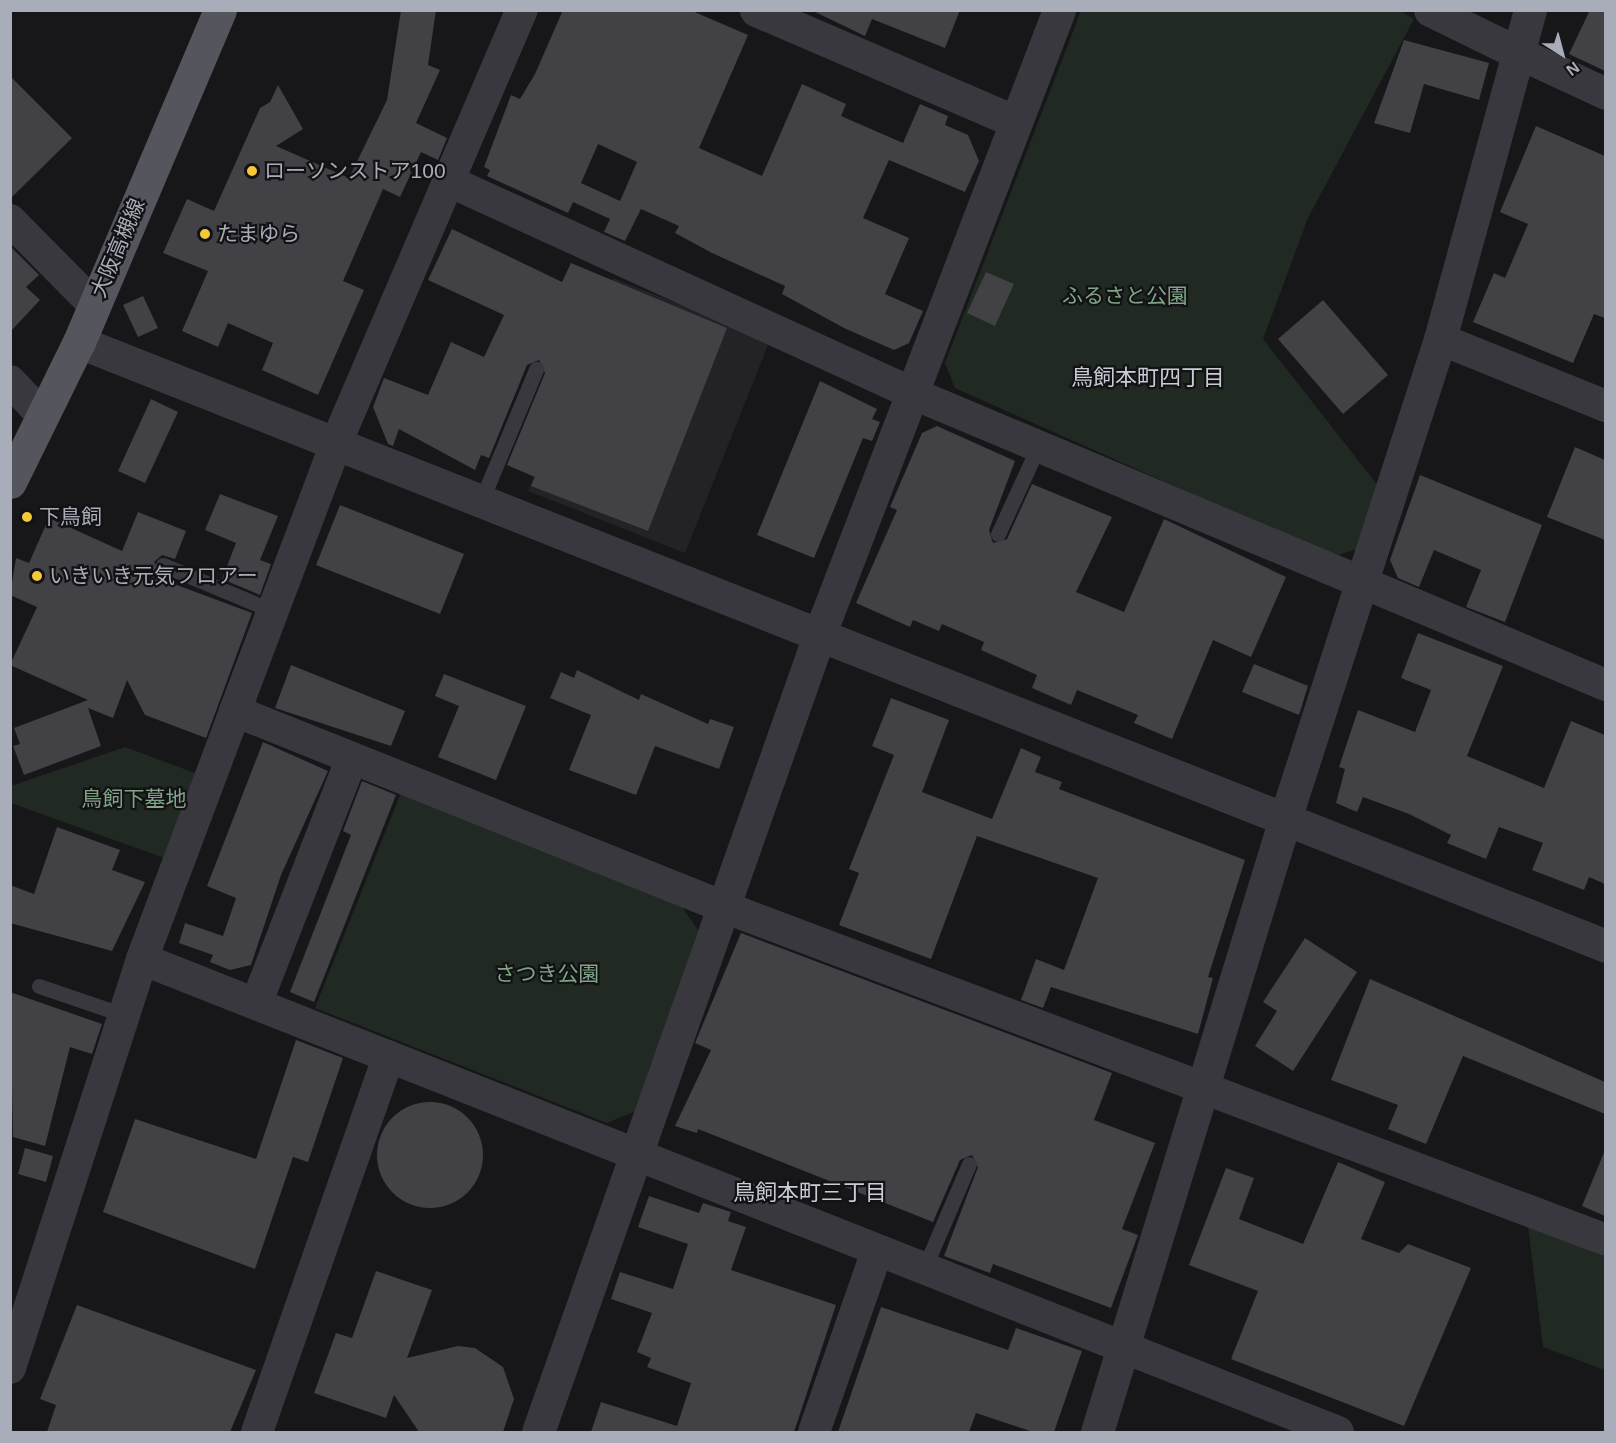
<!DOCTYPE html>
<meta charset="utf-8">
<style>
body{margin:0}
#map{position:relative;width:1616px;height:1443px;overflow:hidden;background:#171719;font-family:Arial,"Noto Sans JP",sans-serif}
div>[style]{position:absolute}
.built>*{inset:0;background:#232326}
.green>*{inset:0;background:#212923}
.building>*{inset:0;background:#414146}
.round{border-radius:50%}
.service>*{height:15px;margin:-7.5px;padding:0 7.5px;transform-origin:7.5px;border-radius:7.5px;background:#38383e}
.minor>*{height:32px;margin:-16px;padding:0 16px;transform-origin:16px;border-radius:16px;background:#38383e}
.tertiary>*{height:33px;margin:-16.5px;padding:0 16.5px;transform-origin:16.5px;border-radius:16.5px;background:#38383e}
.primary>*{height:33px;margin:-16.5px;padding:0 16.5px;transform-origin:16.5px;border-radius:16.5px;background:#54555d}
.dots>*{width:16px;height:16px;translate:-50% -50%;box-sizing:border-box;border:3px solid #121214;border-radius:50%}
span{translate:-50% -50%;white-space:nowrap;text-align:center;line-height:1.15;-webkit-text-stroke:4.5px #121214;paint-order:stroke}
.poi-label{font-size:21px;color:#a9acb9}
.left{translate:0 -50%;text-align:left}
.street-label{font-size:21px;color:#a9acb9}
.park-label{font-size:21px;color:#80a486}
.neighbourhood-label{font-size:22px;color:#caccd5}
.frame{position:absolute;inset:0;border:12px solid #a9acb9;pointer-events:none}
.north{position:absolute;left:1532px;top:24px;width:60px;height:60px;-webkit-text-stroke:4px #121214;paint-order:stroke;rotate:144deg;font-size:16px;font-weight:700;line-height:24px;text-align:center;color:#a9acb9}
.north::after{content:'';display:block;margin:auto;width:21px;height:27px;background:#a9acb9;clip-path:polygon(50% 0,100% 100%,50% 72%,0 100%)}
</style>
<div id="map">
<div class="built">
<div style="clip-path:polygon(613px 278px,770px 340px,685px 553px,528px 491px)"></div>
</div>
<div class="green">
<div style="clip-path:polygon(1399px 10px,1414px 19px,1308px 218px,1263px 339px,1379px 487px,1362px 547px,1333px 557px,955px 388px,945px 363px,1081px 11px)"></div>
<div style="clip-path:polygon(125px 747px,195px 773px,164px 858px,11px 803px,11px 786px)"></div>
<div style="clip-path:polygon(401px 793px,678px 901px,698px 930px,636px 1111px,607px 1123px,315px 1008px)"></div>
<div style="clip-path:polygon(1528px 1226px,1605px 1257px,1605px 1370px,1543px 1347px)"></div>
</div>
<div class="building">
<div style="clip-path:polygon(401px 10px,436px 10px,428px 65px,440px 70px,416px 123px,447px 138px,438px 160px,421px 152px,400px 197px,383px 189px,343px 281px,364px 290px,318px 395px,262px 370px,273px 343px,228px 323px,218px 347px,182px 331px,208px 271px,163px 253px,187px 199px,214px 211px,260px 108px,270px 102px,278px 85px,303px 129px,276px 146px,349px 178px,387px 100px)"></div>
<div style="clip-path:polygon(evenodd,563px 10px,690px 10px,748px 35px,699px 148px,762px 176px,802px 84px,846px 104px,841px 116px,903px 143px,920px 104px,948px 116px,945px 125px,968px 135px,979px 161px,965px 192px,889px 160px,863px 218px,909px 238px,885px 294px,923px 311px,909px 343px,894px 350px,844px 328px,782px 294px,785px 286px,712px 253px,675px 233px,679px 226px,641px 209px,625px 241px,604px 232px,610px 219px,573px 202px,568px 213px,487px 176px,490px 170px,484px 167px,511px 95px,520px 99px,535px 74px,563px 10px,598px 144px,637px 162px,620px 201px,581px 183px,598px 144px)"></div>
<div style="clip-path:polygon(811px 10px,960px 10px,945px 48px,872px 19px,865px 36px)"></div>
<div style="clip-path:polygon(1590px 10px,1605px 10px,1605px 71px,1569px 54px)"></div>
<div style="clip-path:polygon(1404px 40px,1489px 63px,1479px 100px,1424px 84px,1410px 133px,1374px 123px)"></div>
<div style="clip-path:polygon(10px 76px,72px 138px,10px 199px)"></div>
<div style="clip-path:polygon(1536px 126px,1605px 156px,1605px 318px,1594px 314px,1573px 363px,1473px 322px,1494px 273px,1505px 278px,1528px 224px,1500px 212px)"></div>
<div style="clip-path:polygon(452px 229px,562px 282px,571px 263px,727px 328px,648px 531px,531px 486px,535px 477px,507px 465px,545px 373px,539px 360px,527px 365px,489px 458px,481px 455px,475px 470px,399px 429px,393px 446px,388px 444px,373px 407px,384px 378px,428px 395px,451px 342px,484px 357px,504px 315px,428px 280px)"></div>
<div style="clip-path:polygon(10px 246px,39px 275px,26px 287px,40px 300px,10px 332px)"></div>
<div style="clip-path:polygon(986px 272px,1014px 284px,995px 326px,967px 313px)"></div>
<div style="clip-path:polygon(143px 296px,158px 328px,138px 337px,123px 305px)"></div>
<div style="clip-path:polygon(1323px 300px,1388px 375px,1343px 414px,1278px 339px)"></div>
<div style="clip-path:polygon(820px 381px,877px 409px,872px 419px,880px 422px,872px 441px,863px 438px,814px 558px,757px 535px)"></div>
<div style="clip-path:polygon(151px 399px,178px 412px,145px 483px,118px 471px)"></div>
<div style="clip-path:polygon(937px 426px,1015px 461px,989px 530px,993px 543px,1007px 539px,1032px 484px,1112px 517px,1076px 592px,1124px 612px,1164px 519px,1286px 577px,1251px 657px,1213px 640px,1172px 739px,1134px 723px,1138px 715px,1077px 690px,1071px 705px,1032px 688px,1037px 675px,981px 650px,984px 642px,942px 624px,939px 631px,913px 620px,910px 627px,856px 603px,897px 510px,890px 507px,922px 433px)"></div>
<div style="clip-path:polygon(1575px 447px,1605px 460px,1605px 540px,1547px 517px)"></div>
<div style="clip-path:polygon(1420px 475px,1542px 525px,1505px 622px,1466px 607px,1481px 570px,1434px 550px,1419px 587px,1398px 578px,1390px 560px)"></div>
<div style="clip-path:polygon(220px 494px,278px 516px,260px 560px,271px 564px,260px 595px,222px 579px,236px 543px,205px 530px)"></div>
<div style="clip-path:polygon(340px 505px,464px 554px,440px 614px,316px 565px)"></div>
<div style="clip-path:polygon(138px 512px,186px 531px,175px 559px,162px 555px,154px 562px,166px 581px,252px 613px,206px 738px,145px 715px,127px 680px,113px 718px,88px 708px,101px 746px,24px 775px,13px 746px,20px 744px,14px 728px,88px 700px,10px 665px,37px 607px,10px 595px,16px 558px,29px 563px,49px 518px,122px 551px)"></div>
<div style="clip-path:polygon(1418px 633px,1503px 666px,1467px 756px,1544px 788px,1571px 721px,1605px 735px,1605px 884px,1589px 877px,1584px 890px,1532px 870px,1543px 843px,1499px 827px,1486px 859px,1447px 843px,1451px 835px,1409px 814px,1363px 797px,1357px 812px,1336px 803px,1345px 769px,1339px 767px,1358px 710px,1415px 732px,1431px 690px,1401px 678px)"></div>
<div style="clip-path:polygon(1254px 664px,1308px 686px,1299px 715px,1242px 692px)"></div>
<div style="clip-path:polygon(291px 665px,405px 711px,391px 746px,275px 708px)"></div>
<div style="clip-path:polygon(577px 670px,639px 700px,641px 694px,708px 724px,710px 719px,734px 727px,719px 769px,655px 746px,636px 795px,569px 770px,591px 715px,550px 698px,561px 672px,574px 678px)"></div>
<div style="clip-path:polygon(444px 674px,526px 706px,496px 780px,438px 757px,459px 706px,435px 696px)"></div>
<div style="clip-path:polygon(891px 698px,949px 720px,922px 792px,992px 819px,1021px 748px,1041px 757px,1035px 772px,1062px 782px,1059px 789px,1245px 860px,1208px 977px,1213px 978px,1198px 1034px,1051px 987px,1043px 1008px,1021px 1000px,1036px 959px,1064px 970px,1098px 878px,977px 836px,931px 959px,839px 925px,859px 873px,849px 869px,894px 755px,872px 746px)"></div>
<div style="clip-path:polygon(263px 742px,328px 771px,281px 875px,251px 965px,230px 970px,210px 962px,213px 955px,179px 943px,185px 923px,223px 936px,236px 898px,207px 886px)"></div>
<div style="clip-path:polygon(362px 781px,396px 795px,314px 1002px,290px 992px,351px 835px,343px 831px)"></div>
<div style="clip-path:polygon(57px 827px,120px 850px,112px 870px,145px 882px,112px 951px,10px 923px,10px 885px,34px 894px)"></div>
<div style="clip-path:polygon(741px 933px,1112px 1073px,1094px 1120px,1155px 1143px,1122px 1229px,1138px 1235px,1111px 1308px,993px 1264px,990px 1273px,944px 1256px,978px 1167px,972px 1155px,960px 1160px,933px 1222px,698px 1129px,697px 1133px,675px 1126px,711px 1050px,695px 1043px)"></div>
<div style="clip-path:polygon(1305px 938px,1357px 972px,1293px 1071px,1255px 1046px,1277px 1011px,1263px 1002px)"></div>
<div style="clip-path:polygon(1370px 979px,1605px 1082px,1605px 1114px,1463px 1056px,1426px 1144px,1388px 1129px,1398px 1105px,1331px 1080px)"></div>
<div style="clip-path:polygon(10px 992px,102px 1024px,92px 1054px,70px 1047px,45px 1146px,13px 1137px)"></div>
<div style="clip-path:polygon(296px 1040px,343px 1058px,308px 1162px,293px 1157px,255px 1269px,103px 1212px,135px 1119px,256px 1159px)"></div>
<div class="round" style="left:377px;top:1102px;width:106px;height:106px"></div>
<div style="clip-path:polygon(25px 1148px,53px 1156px,46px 1182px,18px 1174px)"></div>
<div style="clip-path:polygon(1605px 1150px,1605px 1216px,1582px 1206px)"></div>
<div style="clip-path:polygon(1338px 1162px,1385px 1182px,1361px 1239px,1399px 1253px,1408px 1244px,1471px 1268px,1404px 1426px,1231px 1359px,1258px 1291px,1189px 1265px,1226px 1168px,1254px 1178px,1239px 1219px,1303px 1244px)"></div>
<div style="clip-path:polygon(649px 1196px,699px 1213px,703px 1203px,731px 1212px,728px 1221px,746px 1227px,731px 1270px,836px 1305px,794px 1432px,591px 1432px,601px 1402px,677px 1426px,691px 1383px,647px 1367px,651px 1358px,637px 1352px,652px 1313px,611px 1299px,620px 1272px,673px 1289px,688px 1244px,638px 1227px)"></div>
<div style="clip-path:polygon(376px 1271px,432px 1290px,407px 1358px,458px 1346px,475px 1348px,503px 1367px,514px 1399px,503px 1432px,419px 1432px,394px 1395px,386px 1418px,314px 1393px,336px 1333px,352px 1338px)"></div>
<div style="clip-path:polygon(77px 1305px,256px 1370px,230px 1432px,47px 1432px,56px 1405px,40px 1399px)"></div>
<div style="clip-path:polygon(881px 1307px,1008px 1350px,1016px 1328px,1082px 1351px,1054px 1432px,1033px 1432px,976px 1413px,969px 1432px,838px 1432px)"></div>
</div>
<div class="service">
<div style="left:482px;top:499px;width:141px;rotate:-67.4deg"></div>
<div style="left:998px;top:534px;width:96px;rotate:-65.3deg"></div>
<div style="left:163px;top:565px;width:119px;rotate:22.7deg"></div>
<div style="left:39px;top:986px;width:90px;rotate:18.8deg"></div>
<div style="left:924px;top:1269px;width:114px;rotate:-66.8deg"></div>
</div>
<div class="minor">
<div style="left:1516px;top:52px;width:99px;rotate:25deg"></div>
<div style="left:451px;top:182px;width:509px;rotate:24.6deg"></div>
<div style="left:914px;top:394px;width:751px;rotate:22.81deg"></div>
<div style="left:10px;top:220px;width:120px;rotate:45.3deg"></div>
<div style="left:1440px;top:339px;width:179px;rotate:22deg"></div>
<div style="left:10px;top:381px;width:48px;rotate:46.7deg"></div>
<div style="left:235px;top:711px;width:527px;rotate:21.84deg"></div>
<div style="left:724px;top:907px;width:943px;rotate:20.68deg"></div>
<div style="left:142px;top:959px;width:1286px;rotate:21.58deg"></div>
<div style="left:256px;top:1004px;width:264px;rotate:-68.7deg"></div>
<div style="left:10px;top:1368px;width:430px;rotate:-72.1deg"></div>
<div style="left:142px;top:959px;width:265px;rotate:-69.4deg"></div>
<div style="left:235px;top:711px;width:289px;rotate:-69.3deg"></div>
<div style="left:337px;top:441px;width:469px;rotate:-66.8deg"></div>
<div style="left:257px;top:1432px;width:398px;rotate:-70.7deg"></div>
<div style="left:814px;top:1432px;width:192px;rotate:-70.8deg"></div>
</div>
<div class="tertiary">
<div style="left:756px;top:10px;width:283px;rotate:23.3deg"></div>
<div style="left:1430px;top:10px;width:96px;rotate:26deg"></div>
<div style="left:79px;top:342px;width:1642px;rotate:21.58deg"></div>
<div style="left:538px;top:1432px;width:847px;rotate:-70.56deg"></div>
<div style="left:820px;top:633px;width:667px;rotate:-69.01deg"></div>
<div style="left:1097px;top:1432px;width:641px;rotate:-72.95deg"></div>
<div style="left:1285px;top:819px;width:504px;rotate:-72.1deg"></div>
<div style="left:1440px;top:339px;width:341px;rotate:-74.7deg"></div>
</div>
<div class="primary">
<div style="left:10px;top:482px;width:156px;rotate:-63.8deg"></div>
<div style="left:79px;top:342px;width:361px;rotate:-67deg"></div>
</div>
<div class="dots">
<div style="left:252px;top:171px;background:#f3c935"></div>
<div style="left:205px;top:234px;background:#f3c935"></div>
<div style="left:27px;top:517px;background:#f3c935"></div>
<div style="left:37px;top:576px;background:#f3c935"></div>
</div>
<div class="poi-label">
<span class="left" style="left:264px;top:171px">ローソンストア100</span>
<span class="left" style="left:217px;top:234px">たまゆら</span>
<span class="left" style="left:39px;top:517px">下鳥飼</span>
<span class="left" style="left:49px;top:576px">いきいき元気フロアー</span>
</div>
<div class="street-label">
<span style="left:118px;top:248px;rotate:-67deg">大阪高槻線</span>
</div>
<div class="park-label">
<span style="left:1125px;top:296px">ふるさと公園</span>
<span style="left:134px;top:799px">鳥飼下墓地</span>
<span style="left:547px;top:974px">さつき公園</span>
</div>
<div class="neighbourhood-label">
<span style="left:1148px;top:378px">鳥飼本町四丁目</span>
<span style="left:810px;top:1193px">鳥飼本町三丁目</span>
</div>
<div class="frame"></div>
<div class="north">N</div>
</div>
